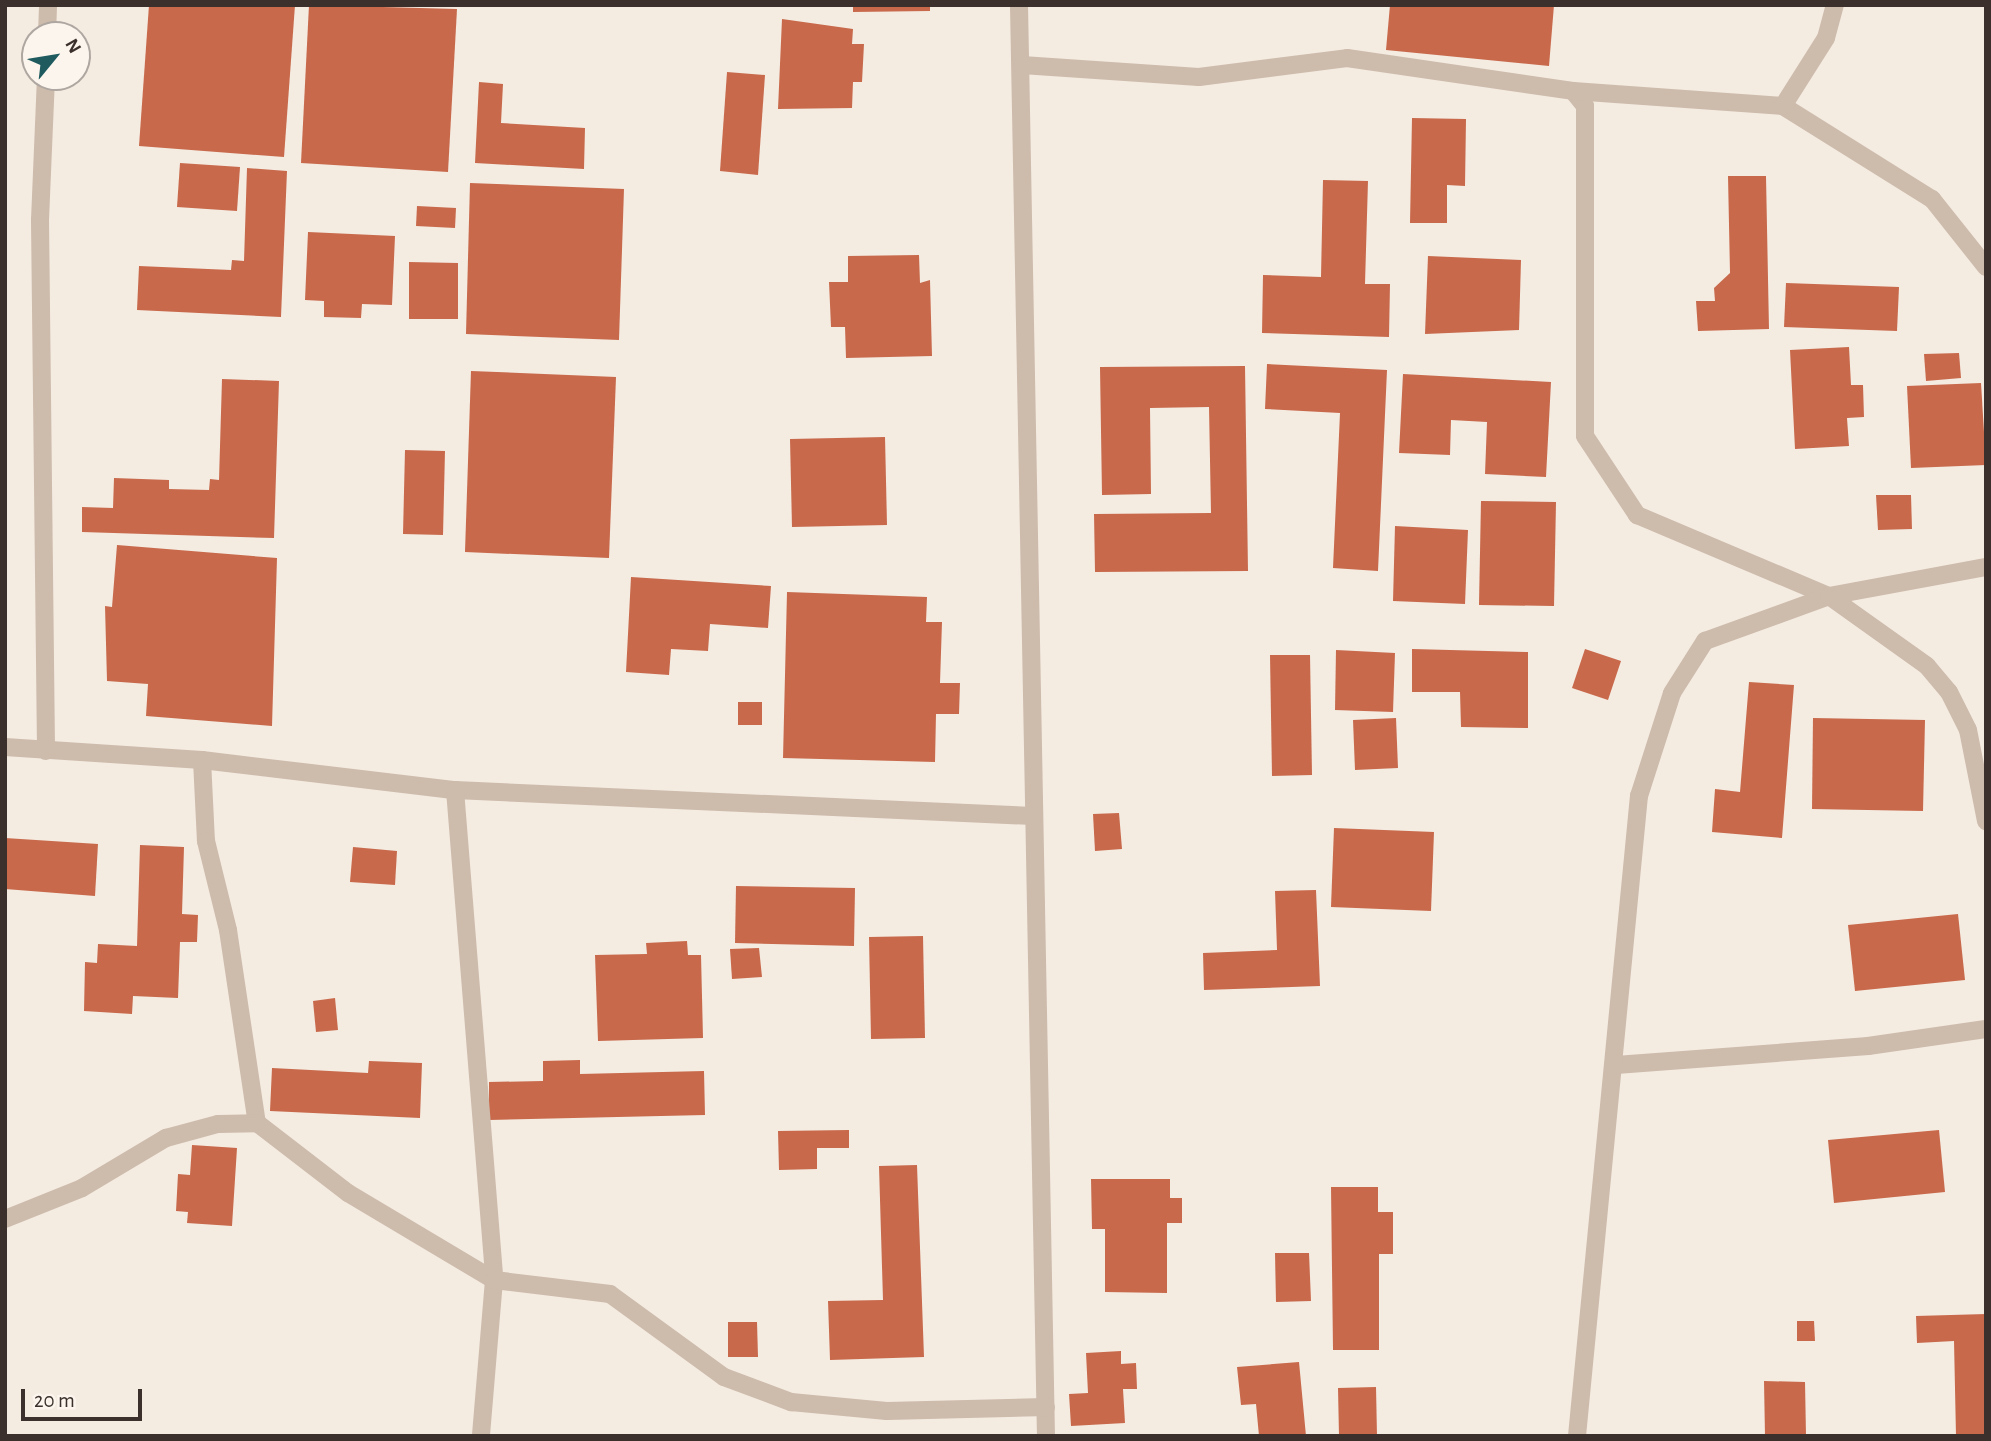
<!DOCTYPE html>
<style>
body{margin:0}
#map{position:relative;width:1991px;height:1441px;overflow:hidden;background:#f4ebe1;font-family:"Alegreya Sans",sans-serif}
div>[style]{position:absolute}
.building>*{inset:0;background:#c8694b}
.minor>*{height:18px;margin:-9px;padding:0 9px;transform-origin:9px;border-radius:9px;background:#cdbbac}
span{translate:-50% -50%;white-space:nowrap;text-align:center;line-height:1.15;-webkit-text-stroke:5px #fbf5ee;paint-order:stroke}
.frame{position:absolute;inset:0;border:7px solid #3b302b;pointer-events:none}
.north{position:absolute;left:21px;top:21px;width:70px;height:70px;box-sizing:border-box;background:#fbf5ee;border:2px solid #aea6a0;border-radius:50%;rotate:60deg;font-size:19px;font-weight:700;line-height:28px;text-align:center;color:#3b302b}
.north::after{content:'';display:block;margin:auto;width:24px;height:32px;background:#1f5a5e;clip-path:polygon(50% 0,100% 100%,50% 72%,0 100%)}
.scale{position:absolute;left:21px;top:1389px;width:121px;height:32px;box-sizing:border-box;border:4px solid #3b302b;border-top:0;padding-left:9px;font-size:21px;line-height:24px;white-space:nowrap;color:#3b302b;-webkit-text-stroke:5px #fbf5ee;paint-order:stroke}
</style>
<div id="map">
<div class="building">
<div style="clip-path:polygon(149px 5px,295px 5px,284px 157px,139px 146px)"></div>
<div style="clip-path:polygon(309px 5px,457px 9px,448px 172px,301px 163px)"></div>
<div style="clip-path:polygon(853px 5px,930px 5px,930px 11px,853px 12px)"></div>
<div style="clip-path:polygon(1390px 5px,1554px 5px,1549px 66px,1386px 50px)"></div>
<div style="clip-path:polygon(782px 19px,853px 29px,852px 44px,864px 44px,862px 82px,853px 82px,852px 108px,778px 109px)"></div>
<div style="clip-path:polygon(727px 72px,765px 75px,758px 175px,720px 171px)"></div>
<div style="clip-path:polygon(479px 82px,503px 84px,501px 123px,585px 128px,584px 169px,475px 163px)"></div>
<div style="clip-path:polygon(1412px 118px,1466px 119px,1465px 186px,1447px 185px,1447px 223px,1410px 223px)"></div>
<div style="clip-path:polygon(180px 163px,240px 167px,237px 211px,177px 207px)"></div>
<div style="clip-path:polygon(247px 168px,287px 171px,281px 317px,137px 310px,139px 266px,231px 270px,232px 260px,244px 261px)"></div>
<div style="clip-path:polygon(1728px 176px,1766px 176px,1769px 329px,1698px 331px,1696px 301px,1715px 301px,1714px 288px,1730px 273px)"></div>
<div style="clip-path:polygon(1323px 180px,1368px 181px,1365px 284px,1390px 284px,1389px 337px,1262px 333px,1263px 275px,1321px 277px)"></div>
<div style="clip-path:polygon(470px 183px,624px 189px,619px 340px,466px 334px)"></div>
<div style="clip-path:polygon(417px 206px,456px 208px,455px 228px,416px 226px)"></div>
<div style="clip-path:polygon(308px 232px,395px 236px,392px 305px,362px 304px,361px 318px,324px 317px,324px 301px,305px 300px)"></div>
<div style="clip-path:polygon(919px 255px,920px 283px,930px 280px,932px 356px,846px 358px,845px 327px,831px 327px,829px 282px,848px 282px,848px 256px)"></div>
<div style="clip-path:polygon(1428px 256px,1521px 260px,1519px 330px,1425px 334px)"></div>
<div style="clip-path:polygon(409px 262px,458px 263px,458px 319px,409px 319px)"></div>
<div style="clip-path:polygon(1786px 283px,1899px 287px,1897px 331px,1784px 327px)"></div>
<div style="clip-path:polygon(1849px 347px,1851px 385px,1863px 385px,1864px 417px,1847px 418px,1849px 446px,1795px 449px,1790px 350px)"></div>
<div style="clip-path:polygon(1959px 353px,1961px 378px,1926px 381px,1924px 354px)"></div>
<div style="clip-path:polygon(1267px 364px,1387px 370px,1378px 571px,1333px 568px,1340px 413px,1265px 409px)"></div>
<div style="clip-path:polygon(1245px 366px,1248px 571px,1095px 572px,1094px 514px,1211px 513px,1209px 407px,1150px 408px,1151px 494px,1102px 495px,1100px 367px)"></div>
<div style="clip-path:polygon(471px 371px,616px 377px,609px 558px,465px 552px)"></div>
<div style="clip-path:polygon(1403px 374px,1551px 382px,1546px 477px,1485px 474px,1487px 422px,1451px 420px,1450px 455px,1399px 453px)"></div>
<div style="clip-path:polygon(222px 379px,279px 381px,274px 538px,82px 532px,82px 507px,113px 508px,114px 478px,169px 480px,169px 489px,209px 490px,210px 479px,219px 480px)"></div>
<div style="clip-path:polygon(1981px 383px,1986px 465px,1911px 468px,1907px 386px)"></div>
<div style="clip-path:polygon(885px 437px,887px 525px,792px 527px,790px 439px)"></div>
<div style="clip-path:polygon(405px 450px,445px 451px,443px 535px,403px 534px)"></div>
<div style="clip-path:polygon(1876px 495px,1911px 495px,1912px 529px,1878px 530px)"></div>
<div style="clip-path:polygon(1481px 501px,1556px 502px,1554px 606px,1479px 605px)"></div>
<div style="clip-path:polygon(1395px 526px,1468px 530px,1465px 604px,1393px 601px)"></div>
<div style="clip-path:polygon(117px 545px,277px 558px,272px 726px,146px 716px,148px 684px,107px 681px,105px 606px,112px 607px)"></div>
<div style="clip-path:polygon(631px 577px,771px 586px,768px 628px,710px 624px,708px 651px,671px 649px,669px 675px,626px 672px)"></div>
<div style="clip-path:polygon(787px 592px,927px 597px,926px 622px,942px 622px,940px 683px,960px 683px,959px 714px,936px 714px,935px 762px,783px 758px)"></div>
<div style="clip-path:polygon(1412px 649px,1528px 652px,1528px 728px,1461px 727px,1460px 692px,1412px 692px)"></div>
<div style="clip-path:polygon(1585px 649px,1621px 661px,1608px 700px,1572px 688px)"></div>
<div style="clip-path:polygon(1336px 650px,1395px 653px,1393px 712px,1335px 710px)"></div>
<div style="clip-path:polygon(1270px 655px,1310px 655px,1312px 775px,1272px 776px)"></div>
<div style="clip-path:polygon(1749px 682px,1794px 685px,1782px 838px,1712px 832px,1715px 789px,1740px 792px)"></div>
<div style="clip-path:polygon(738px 702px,762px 702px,762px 725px,738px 725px)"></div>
<div style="clip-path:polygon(1396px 718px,1398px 768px,1355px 770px,1353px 720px)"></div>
<div style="clip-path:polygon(1813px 718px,1925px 720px,1923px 811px,1812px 809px)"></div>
<div style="clip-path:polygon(1119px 813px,1122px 849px,1095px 851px,1093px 814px)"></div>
<div style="clip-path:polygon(1334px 828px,1434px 832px,1431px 911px,1331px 907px)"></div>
<div style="clip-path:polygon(5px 838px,98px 844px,95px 896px,5px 889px)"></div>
<div style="clip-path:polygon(140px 845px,184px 847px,182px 914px,198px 915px,197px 942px,180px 942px,178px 998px,133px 996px,132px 1014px,84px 1011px,85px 962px,97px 963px,98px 944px,137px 946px)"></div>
<div style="clip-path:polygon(353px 847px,397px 851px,395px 885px,350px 882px)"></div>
<div style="clip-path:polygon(736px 886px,855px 888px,854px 946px,735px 943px)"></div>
<div style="clip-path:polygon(1316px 890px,1320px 986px,1204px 990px,1203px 953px,1277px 950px,1275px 891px)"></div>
<div style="clip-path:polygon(1958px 914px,1965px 980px,1855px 991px,1848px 925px)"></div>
<div style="clip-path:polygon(923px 936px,925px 1038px,871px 1039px,869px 937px)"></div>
<div style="clip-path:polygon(687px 941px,688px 955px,701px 955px,703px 1038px,598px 1041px,595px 955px,647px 954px,646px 943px)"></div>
<div style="clip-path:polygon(759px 948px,762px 977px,732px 979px,730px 949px)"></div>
<div style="clip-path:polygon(335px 998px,338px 1030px,316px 1032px,313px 1001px)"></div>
<div style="clip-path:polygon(580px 1060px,580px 1074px,704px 1071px,705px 1115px,489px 1120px,489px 1082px,543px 1081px,543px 1061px)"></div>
<div style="clip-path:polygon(369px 1061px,422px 1063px,420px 1118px,270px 1111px,272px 1068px,368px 1073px)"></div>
<div style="clip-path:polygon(849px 1130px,849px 1148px,817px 1148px,817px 1169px,779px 1170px,778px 1131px)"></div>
<div style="clip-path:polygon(1939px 1130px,1945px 1192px,1834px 1203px,1828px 1140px)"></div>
<div style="clip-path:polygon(192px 1145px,237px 1148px,232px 1226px,187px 1223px,188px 1212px,176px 1211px,178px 1174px,190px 1175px)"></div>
<div style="clip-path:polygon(917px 1165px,924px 1357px,830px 1360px,828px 1301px,883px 1300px,879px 1166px)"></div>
<div style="clip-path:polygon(1091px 1179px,1170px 1179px,1170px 1198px,1182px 1198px,1182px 1223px,1167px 1223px,1167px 1293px,1105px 1292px,1105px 1229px,1092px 1229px)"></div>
<div style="clip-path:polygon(1331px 1187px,1378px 1187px,1378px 1212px,1393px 1212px,1393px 1254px,1379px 1254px,1379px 1350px,1333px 1350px)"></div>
<div style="clip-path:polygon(1275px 1253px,1309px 1253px,1311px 1301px,1276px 1302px)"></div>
<div style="clip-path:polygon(1986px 1314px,1986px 1436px,1956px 1436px,1954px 1341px,1917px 1343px,1916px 1316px)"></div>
<div style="clip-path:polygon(1797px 1321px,1814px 1321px,1815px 1341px,1797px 1341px)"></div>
<div style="clip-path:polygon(728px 1322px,757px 1322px,758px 1357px,728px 1357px)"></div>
<div style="clip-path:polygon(1121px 1351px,1121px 1364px,1136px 1363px,1137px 1389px,1123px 1389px,1125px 1423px,1071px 1426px,1069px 1394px,1088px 1393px,1086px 1353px)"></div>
<div style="clip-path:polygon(1299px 1362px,1306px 1436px,1259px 1436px,1256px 1404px,1241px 1405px,1237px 1367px)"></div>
<div style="clip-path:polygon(1764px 1381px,1805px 1382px,1806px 1436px,1765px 1436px)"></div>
<div style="clip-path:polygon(1376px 1387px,1377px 1436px,1339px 1436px,1338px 1388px)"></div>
</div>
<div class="minor">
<div style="left:1019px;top:5px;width:1431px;rotate:88.92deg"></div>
<div style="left:47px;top:35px;width:30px;rotate:-88deg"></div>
<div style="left:1022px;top:65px;width:177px;rotate:3.9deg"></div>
<div style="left:1199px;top:77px;width:149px;rotate:-7.3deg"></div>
<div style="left:1347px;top:58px;width:228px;rotate:8.3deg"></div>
<div style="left:1573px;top:91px;width:19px;rotate:51deg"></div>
<div style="left:1585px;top:106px;width:330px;rotate:90deg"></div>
<div style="left:1585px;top:436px;width:95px;rotate:56.6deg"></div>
<div style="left:1637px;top:515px;width:208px;rotate:22.9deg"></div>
<div style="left:1829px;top:596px;width:120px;rotate:35.5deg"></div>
<div style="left:1927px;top:666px;width:34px;rotate:50deg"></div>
<div style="left:1949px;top:692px;width:42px;rotate:63.4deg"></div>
<div style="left:1968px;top:730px;width:93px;rotate:78.8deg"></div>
<div style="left:46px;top:77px;width:143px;rotate:92.4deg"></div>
<div style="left:40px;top:220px;width:531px;rotate:89.35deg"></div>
<div style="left:1573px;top:91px;width:211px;rotate:4.1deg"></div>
<div style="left:1783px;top:106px;width:176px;rotate:32deg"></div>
<div style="left:1932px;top:199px;width:87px;rotate:51.5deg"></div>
<div style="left:1783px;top:106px;width:80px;rotate:-57.7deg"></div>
<div style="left:1826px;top:38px;width:34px;rotate:-75deg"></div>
<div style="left:5px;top:747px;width:197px;rotate:3.8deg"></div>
<div style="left:202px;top:760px;width:255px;rotate:6.8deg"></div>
<div style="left:455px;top:790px;width:579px;rotate:2.58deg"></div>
<div style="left:202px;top:760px;width:81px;rotate:87.2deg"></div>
<div style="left:206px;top:841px;width:92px;rotate:76.1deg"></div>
<div style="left:228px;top:930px;width:195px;rotate:81.5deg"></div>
<div style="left:455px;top:790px;width:492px;rotate:85.4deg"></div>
<div style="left:494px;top:1280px;width:157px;rotate:94.8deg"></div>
<div style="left:1616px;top:1065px;width:253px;rotate:-4.3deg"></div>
<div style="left:1868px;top:1046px;width:119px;rotate:-8.2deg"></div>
<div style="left:5px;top:1219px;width:83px;rotate:-21.9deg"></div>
<div style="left:82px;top:1188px;width:98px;rotate:-30.8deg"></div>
<div style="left:166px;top:1138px;width:54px;rotate:-15.1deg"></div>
<div style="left:218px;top:1124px;width:39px;rotate:-1deg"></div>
<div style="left:257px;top:1123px;width:115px;rotate:37.6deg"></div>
<div style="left:348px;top:1193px;width:170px;rotate:30.8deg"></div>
<div style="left:494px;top:1280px;width:117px;rotate:6.9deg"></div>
<div style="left:610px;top:1294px;width:141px;rotate:36.1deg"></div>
<div style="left:724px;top:1377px;width:72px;rotate:20.5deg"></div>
<div style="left:791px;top:1402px;width:96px;rotate:5.4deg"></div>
<div style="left:887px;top:1411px;width:159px;rotate:-1.4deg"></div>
<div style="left:1577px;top:1436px;width:643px;rotate:-84.47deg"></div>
<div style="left:1639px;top:796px;width:108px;rotate:-72.2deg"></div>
<div style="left:1672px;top:693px;width:62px;rotate:-57.6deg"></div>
<div style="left:1705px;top:641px;width:132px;rotate:-19.9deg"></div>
<div style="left:1829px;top:596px;width:160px;rotate:-10.5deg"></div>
</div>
<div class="frame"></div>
<div class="north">N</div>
<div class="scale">20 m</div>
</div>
